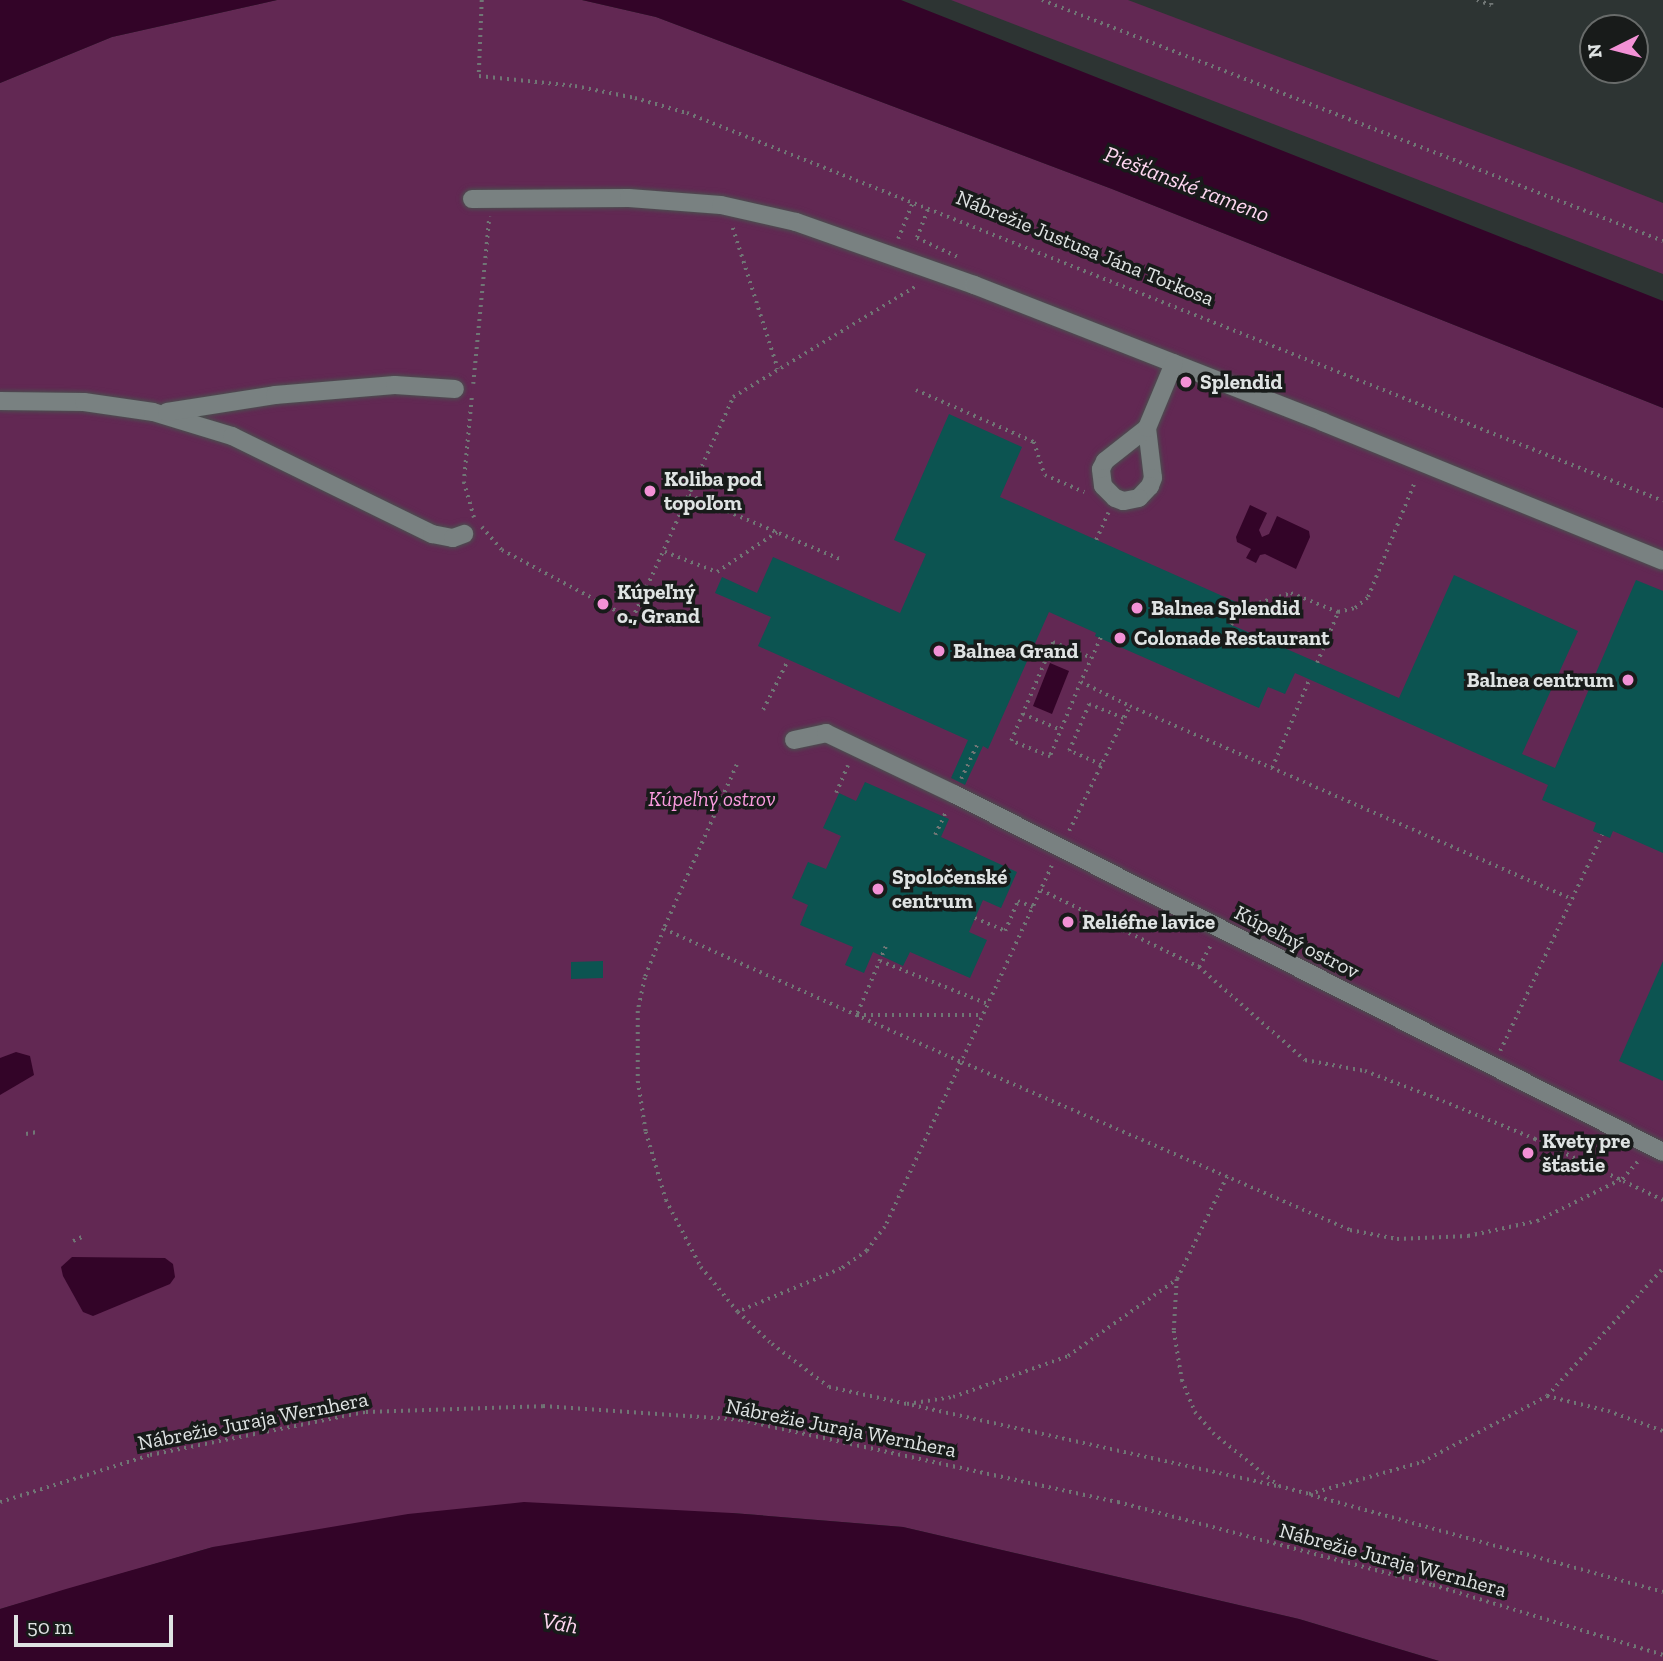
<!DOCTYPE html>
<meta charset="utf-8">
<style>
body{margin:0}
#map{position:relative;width:1663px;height:1661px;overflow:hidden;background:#2d3433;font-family:"Zilla Slab",serif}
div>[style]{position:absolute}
.green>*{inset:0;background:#622853}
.water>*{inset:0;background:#330428}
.building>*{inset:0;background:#0c5451}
.path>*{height:3.5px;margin-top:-1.75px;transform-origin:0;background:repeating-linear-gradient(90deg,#707675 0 2px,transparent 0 7px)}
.roads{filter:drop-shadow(0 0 2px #4a504f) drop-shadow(0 0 2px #4a504f)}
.minor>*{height:18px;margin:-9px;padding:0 9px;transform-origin:9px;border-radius:9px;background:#798181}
.dots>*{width:19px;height:19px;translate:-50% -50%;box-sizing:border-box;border:4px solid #181b1a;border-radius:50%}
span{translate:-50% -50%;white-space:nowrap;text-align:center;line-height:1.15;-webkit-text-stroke:7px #181b1a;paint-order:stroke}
.street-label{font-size:21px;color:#dfe3e3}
.poi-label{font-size:21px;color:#dfe3e3;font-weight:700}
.left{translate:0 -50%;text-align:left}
.right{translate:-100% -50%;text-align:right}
.park-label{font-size:21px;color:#fa9bde;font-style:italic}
.water-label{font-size:23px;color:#fed6f0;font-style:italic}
.north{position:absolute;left:1579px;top:14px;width:70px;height:70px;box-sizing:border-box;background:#181b1a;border:2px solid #686b6a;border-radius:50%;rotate:264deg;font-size:19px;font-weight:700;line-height:28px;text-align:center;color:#dfe3e3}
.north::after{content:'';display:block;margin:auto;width:24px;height:32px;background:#f391d6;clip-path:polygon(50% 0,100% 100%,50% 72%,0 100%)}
.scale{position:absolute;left:14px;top:1615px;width:159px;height:32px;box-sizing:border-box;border:4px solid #dfe3e3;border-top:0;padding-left:9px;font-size:21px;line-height:24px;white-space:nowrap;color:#dfe3e3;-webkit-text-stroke:5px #181b1a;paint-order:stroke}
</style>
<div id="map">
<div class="green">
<div style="clip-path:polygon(277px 0,582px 0,656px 17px,1112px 189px,1663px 408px,1663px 1661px,1439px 1661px,1299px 1619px,903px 1527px,732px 1513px,213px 1547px,0 1609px,0 83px,112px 37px)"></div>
<div style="clip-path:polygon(951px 0,1128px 0,1574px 168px,1663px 203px,1663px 274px)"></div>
</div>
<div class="water">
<div style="clip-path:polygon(0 0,277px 0,112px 37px,0 83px)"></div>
<div style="clip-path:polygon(582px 0,901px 0,1663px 301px,1663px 408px,1112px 189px,656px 17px)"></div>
<div style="clip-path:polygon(1250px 505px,1267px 513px,1259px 530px,1262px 537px,1269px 534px,1277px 516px,1309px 531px,1310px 537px,1296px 569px,1265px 554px,1260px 555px,1256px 563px,1246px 558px,1251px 549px,1237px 542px,1236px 537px)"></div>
<div style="clip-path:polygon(1050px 663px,1069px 671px,1052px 714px,1033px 706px)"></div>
<div style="clip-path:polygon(16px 1052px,30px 1056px,34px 1075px,0 1095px,0 1058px)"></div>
<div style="clip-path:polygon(72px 1257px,165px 1258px,173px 1264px,175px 1277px,170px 1284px,93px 1316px,83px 1312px,63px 1276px,61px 1267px)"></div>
<div style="clip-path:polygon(524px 1502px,732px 1513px,903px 1527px,1299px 1619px,1439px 1661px,0 1661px,0 1609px,66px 1589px,213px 1547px,408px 1514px)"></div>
</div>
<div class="building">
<div style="clip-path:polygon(949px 414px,1022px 447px,1000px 497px,1236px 602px,1227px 623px,1399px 698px,1454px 575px,1578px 631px,1522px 754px,1555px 768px,1636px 580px,1663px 591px,1663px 853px,1613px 831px,1610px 838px,1593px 831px,1596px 823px,1542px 800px,1548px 785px,1295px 673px,1285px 694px,1268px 687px,1259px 708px,1095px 636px,1096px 633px,1049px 612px,988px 749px,983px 746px,965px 785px,951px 778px,968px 740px,758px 646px,771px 617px,715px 593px,722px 577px,757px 593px,773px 557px,900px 613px,926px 554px,894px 540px)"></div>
<div style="clip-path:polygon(865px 782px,949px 819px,941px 837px,1017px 872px,1001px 908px,983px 900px,969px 932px,987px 940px,970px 978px,910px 952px,903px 966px,873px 952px,864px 973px,845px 965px,853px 947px,800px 925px,808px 905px,792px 898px,808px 862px,826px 869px,841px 836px,823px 828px,839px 793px,856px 801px)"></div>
<div style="clip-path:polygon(603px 961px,603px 978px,571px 979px,571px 962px)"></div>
<div style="clip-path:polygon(1663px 961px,1663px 1081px,1619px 1061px)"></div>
</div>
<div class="path">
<div style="left:482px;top:0;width:76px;rotate:92.3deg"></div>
<div style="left:479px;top:76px;width:97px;rotate:5.9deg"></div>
<div style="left:575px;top:86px;width:61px;rotate:11.3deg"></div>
<div style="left:635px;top:98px;width:54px;rotate:16.1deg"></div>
<div style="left:687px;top:113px;width:1050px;rotate:21.68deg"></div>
<div style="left:1042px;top:0;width:666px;rotate:21.21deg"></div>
<div style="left:1477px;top:0;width:15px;rotate:20deg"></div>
<div style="left:1491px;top:5px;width:5px;rotate:-90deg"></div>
<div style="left:928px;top:210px;width:30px;rotate:111deg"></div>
<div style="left:917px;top:238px;width:45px;rotate:24.9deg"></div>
<div style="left:733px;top:228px;width:148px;rotate:72.3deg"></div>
<div style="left:898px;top:239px;width:38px;rotate:-68deg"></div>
<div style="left:473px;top:384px;width:168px;rotate:-84.5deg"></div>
<div style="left:916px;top:390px;width:129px;rotate:23.8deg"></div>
<div style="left:1034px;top:442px;width:35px;rotate:72deg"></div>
<div style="left:1045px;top:475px;width:43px;rotate:23.6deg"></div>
<div style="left:472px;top:398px;width:84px;rotate:95.4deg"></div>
<div style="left:464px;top:482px;width:37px;rotate:74deg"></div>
<div style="left:689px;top:495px;width:164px;rotate:23deg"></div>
<div style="left:482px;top:527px;width:30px;rotate:49deg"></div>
<div style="left:502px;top:550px;width:147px;rotate:28deg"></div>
<div style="left:632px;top:619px;width:244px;rotate:-65.5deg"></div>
<div style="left:733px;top:397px;width:214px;rotate:-31.2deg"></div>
<div style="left:1096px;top:540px;width:30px;rotate:-66deg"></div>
<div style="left:665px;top:552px;width:56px;rotate:21deg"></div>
<div style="left:717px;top:572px;width:72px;rotate:-33.7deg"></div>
<div style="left:1231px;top:625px;width:18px;rotate:-63deg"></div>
<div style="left:1239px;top:609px;width:54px;rotate:-17.1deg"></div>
<div style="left:1291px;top:593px;width:51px;rotate:22deg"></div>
<div style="left:1338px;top:612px;width:17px;rotate:-13deg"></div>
<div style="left:1355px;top:608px;width:17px;rotate:-40deg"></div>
<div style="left:1368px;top:597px;width:125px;rotate:-67.9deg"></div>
<div style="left:1101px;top:638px;width:48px;rotate:114.4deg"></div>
<div style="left:1081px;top:682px;width:55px;rotate:26.1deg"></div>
<div style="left:1317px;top:663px;width:55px;rotate:-67.6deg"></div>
<div style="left:1081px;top:682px;width:81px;rotate:112.5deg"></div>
<div style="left:1050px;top:757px;width:42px;rotate:-157.7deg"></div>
<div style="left:1011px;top:741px;width:108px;rotate:-67deg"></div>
<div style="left:1053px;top:642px;width:42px;rotate:22.3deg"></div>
<div style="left:763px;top:710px;width:56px;rotate:-63.4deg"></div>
<div style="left:1023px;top:714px;width:41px;rotate:22.8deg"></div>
<div style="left:737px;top:765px;width:180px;rotate:114deg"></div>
<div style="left:664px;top:929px;width:326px;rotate:24.1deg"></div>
<div style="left:962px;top:1062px;width:423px;rotate:23.4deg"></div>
<div style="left:1350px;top:1230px;width:48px;rotate:10.8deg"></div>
<div style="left:1397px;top:1239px;width:71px;rotate:-2.4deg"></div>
<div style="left:1468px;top:1236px;width:71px;rotate:-12.3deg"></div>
<div style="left:1537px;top:1221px;width:95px;rotate:-26.3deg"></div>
<div style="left:1622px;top:1179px;width:24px;rotate:-48deg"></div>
<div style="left:1101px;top:765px;width:35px;rotate:-156deg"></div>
<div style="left:1069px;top:751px;width:51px;rotate:-66.9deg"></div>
<div style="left:1089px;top:704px;width:38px;rotate:22deg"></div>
<div style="left:1272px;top:768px;width:95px;rotate:-67.2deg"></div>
<div style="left:961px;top:779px;width:38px;rotate:-65deg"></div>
<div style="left:836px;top:793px;width:30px;rotate:-67deg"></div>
<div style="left:1069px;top:831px;width:139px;rotate:-64deg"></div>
<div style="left:1130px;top:706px;width:482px;rotate:23.6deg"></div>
<div style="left:935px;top:835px;width:26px;rotate:-65deg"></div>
<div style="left:1052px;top:866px;width:398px;rotate:114.8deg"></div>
<div style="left:885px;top:1227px;width:30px;rotate:127deg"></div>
<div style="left:867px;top:1251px;width:32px;rotate:145deg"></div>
<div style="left:841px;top:1269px;width:112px;rotate:157.3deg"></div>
<div style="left:738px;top:1312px;width:47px;rotate:43.3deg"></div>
<div style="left:772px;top:1344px;width:71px;rotate:37deg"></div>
<div style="left:829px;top:1387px;width:80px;rotate:12.3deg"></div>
<div style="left:907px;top:1404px;width:47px;rotate:-8.7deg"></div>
<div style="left:953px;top:1397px;width:122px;rotate:-19.6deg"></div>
<div style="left:1068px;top:1356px;width:133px;rotate:-35.2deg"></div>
<div style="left:1177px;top:1279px;width:114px;rotate:-64.1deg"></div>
<div style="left:1041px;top:890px;width:176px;rotate:26deg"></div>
<div style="left:1199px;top:967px;width:141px;rotate:41.3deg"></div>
<div style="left:1305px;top:1060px;width:61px;rotate:10.4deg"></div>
<div style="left:1365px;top:1071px;width:84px;rotate:21deg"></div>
<div style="left:1443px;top:1101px;width:100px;rotate:22.4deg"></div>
<div style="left:1535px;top:1139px;width:142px;rotate:25.5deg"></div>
<div style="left:975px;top:918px;width:33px;rotate:23deg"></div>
<div style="left:1005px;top:931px;width:33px;rotate:-67deg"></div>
<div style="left:1018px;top:901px;width:16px;rotate:22deg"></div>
<div style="left:664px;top:929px;width:53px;rotate:111.2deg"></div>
<div style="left:645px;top:978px;width:34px;rotate:102deg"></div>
<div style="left:638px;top:1011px;width:70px;rotate:90deg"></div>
<div style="left:638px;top:1081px;width:52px;rotate:81.1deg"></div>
<div style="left:646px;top:1132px;width:71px;rotate:73.6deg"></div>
<div style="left:666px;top:1200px;width:76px;rotate:62.4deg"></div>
<div style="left:701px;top:1267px;width:58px;rotate:50.6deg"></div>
<div style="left:886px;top:947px;width:74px;rotate:113.1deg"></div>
<div style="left:857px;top:1015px;width:126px"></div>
<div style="left:880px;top:961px;width:116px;rotate:21.7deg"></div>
<div style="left:1199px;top:967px;width:27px;rotate:-62deg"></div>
<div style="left:1500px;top:1051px;width:239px;rotate:-64.7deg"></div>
<div style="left:26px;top:1134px;width:11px;rotate:-10deg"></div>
<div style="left:73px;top:1241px;width:10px;rotate:-24deg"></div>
<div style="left:1177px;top:1279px;width:52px;rotate:93.3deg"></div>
<div style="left:1174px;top:1331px;width:50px;rotate:80.7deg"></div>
<div style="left:1182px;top:1380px;width:35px;rotate:68deg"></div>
<div style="left:1195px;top:1412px;width:28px;rotate:49deg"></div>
<div style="left:1213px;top:1433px;width:85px;rotate:38.8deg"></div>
<div style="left:1279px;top:1486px;width:31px;rotate:15deg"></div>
<div style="left:1309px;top:1494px;width:117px;rotate:-15.8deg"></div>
<div style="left:1422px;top:1462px;width:141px;rotate:-27.8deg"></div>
<div style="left:1547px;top:1396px;width:173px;rotate:-47.8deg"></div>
<div style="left:1547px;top:1396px;width:63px;rotate:13.8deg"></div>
<div style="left:1608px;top:1411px;width:59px;rotate:20deg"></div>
<div style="left:912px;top:1405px;width:374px;rotate:12.5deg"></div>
<div style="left:1311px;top:1495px;width:365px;rotate:15.4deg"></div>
<div style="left:0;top:1502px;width:157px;rotate:-17.4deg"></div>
<div style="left:150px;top:1455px;width:220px;rotate:-11.3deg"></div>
<div style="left:366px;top:1412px;width:177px;rotate:-1.9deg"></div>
<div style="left:543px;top:1406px;width:198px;rotate:4deg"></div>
<div style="left:741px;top:1420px;width:386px;rotate:12.3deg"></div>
<div style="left:1118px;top:1502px;width:326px;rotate:14.8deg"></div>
<div style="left:1433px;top:1585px;width:240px;rotate:16.9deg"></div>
</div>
<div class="roads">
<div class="minor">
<div style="left:472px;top:199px;width:157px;rotate:-0.4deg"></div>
<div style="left:629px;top:198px;width:92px;rotate:4.4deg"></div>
<div style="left:721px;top:205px;width:77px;rotate:12.8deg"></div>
<div style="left:796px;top:222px;width:189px;rotate:19.5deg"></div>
<div style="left:974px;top:285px;width:375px;rotate:21.4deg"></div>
<div style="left:1323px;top:422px;width:367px;rotate:22.2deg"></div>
<div style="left:0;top:401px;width:84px;rotate:0.7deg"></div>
<div style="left:84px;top:402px;width:70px;rotate:8.2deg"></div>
<div style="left:153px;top:412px;width:83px;rotate:16.9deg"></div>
<div style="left:232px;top:436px;width:223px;rotate:26.1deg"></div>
<div style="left:432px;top:534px;width:21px;rotate:11deg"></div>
<div style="left:453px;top:538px;width:12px;rotate:-20deg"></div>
<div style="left:167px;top:412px;width:109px;rotate:-8.9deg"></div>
<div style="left:275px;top:395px;width:120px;rotate:-4.8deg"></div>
<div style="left:395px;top:385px;width:60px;rotate:3.8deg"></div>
<div style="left:1147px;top:428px;width:50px;rotate:83.2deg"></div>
<div style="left:1153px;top:478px;width:9px;rotate:111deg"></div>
<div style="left:1150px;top:486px;width:16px;rotate:133deg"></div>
<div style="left:1139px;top:498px;width:16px;rotate:169deg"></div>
<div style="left:1123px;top:501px;width:9px;rotate:-159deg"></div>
<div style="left:1115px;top:498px;width:17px;rotate:-135deg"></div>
<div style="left:1103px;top:486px;width:17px;rotate:-97deg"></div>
<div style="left:1101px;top:469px;width:9px;rotate:-63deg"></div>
<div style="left:1105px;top:461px;width:53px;rotate:-38.2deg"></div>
<div style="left:1147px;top:428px;width:70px;rotate:-67.4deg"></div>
<div style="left:794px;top:740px;width:33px;rotate:-12deg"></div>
<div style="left:826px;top:733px;width:142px;rotate:25.5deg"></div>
<div style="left:954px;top:794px;width:794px;rotate:26.79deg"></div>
</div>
</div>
<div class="dots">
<div style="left:1186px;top:382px;background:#f391d6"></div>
<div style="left:650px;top:491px;background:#f391d6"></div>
<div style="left:603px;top:604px;background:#f391d6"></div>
<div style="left:1137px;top:608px;background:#f391d6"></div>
<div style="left:1120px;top:638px;background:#f391d6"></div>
<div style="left:939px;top:651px;background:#f391d6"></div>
<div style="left:1628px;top:680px;background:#f391d6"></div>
<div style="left:878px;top:889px;background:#f391d6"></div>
<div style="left:1068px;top:922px;background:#f391d6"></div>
<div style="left:1528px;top:1153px;background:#f391d6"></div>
</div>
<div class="street-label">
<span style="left:1085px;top:248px;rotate:22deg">Nábrežie Justusa Jána Torkosa</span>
<span style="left:1297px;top:942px;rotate:27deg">Kúpeľný ostrov</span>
<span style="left:253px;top:1421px;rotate:-11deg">Nábrežie Juraja Wernhera</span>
<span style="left:841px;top:1428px;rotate:11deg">Nábrežie Juraja Wernhera</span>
<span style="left:1393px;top:1560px;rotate:15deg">Nábrežie Juraja Wernhera</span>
</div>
<div class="poi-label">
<span class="left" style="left:1200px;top:382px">Splendid</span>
<span class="left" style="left:664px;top:491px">Koliba pod<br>topoľom</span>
<span class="left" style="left:617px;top:604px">Kúpeľný<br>o., Grand</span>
<span class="left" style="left:1151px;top:608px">Balnea Splendid</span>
<span class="left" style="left:1134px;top:638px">Colonade Restaurant</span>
<span class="left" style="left:953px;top:651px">Balnea Grand</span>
<span class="right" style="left:1614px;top:680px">Balnea centrum</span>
<span class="left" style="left:892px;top:889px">Spoločenské<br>centrum</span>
<span class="left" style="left:1082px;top:922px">Reliéfne lavice</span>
<span class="left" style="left:1542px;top:1153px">Kvety pre<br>šťastie</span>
</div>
<div class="park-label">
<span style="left:712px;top:799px">Kúpeľný ostrov</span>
</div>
<div class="water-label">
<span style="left:1187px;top:184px;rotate:21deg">Piešťanské rameno</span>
<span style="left:560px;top:1623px;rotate:10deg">Váh</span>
</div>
<div class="north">N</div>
<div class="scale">50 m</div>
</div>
